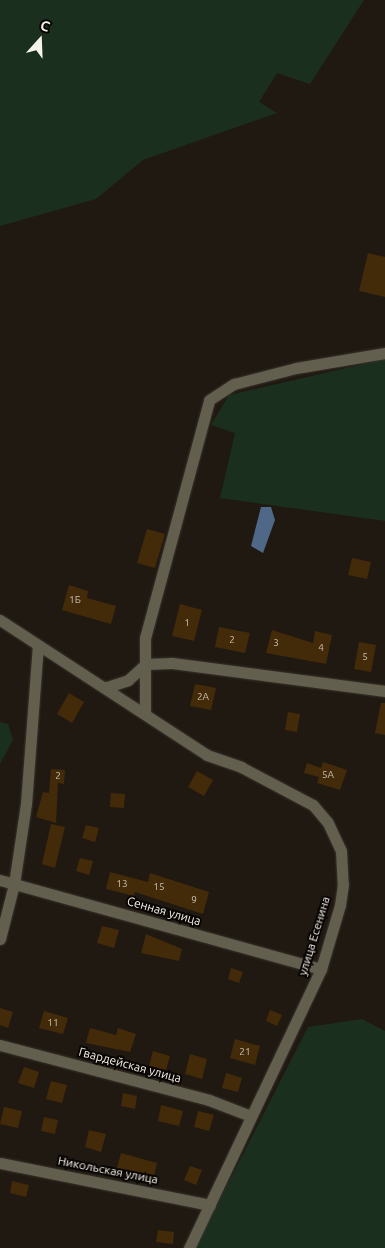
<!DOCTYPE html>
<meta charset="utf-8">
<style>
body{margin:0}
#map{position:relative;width:385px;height:1248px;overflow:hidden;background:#201912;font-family:Ubuntu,sans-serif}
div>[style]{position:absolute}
.green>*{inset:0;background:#1a2f1e}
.water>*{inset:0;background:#506888}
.building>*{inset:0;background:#432a09}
.roads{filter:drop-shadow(0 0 1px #3a332c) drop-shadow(0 0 1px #3a332c)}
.street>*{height:11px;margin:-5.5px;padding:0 5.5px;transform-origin:5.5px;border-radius:5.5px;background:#635f4e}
span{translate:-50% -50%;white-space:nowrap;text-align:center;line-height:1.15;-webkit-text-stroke:4px #080503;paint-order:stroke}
.number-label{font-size:10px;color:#c9c0b3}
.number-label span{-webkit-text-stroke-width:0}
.street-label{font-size:12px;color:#f6f2ec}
.north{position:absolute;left:15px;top:15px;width:50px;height:50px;-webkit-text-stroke:4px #080503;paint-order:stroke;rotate:20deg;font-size:14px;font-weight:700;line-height:20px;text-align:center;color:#f6f2ec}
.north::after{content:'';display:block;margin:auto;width:18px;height:22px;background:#f6f2ec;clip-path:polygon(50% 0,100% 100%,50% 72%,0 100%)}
</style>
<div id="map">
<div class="green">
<div style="clip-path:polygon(0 0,364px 0,310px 84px,277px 73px,259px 102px,277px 113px,143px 160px,96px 199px,0 226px)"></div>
<div style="clip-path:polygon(385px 359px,385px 521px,220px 498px,235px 433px,211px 425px,229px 395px)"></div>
<div style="clip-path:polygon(0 722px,8px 724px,13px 740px,0 764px)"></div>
<div style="clip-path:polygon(362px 1019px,385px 1031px,385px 1248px,195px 1248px,308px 1027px)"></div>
</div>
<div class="water">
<div style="clip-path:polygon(261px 507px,271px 507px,275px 520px,263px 553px,251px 546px)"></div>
</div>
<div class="building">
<div style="clip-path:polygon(368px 253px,385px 257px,385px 297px,359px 291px)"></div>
<div style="clip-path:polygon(147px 529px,165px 534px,155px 568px,137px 563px)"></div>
<div style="clip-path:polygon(352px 558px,371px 562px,367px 579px,348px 575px)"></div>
<div style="clip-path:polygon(69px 585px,88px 591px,87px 598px,116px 606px,111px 624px,62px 610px)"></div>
<div style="clip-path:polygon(180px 604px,202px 610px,194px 641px,172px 636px)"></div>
<div style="clip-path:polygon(219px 627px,250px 633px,245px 653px,215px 647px)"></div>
<div style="clip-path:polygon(272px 630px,313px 643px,315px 631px,332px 635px,326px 664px,266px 653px)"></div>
<div style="clip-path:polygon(359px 642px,376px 645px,371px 672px,354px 669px)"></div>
<div style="clip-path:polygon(195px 684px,216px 688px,211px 710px,190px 706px)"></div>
<div style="clip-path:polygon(69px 693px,84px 702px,72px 723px,57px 714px)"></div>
<div style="clip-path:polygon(381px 703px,385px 703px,385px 735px,375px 733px)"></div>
<div style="clip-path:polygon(288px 712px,300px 714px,297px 732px,285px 730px)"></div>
<div style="clip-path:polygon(323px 762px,347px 770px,340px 790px,317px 783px,319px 777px,304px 773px,307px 763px,321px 768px)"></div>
<div style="clip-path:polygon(51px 769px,65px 770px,64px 784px,58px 783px,56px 823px,36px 817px,43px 792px,49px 793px)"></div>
<div style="clip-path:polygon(197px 771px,213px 780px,204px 796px,188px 787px)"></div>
<div style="clip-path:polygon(111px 793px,125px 794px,124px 808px,110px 807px)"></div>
<div style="clip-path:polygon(51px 824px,65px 827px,55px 868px,42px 864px)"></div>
<div style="clip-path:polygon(86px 825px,99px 828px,95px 842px,82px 838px)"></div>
<div style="clip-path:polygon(80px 858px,93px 861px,89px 875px,76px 871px)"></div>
<div style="clip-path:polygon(110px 872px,148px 882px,150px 873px,209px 892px,203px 914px,135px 892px,134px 896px,106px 889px)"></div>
<div style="clip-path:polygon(102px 926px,119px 930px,114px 948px,97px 943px)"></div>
<div style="clip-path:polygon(146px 934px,182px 949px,179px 961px,141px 953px)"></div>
<div style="clip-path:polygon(231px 968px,243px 972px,239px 983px,228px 979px)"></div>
<div style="clip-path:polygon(0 1008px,13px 1012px,8px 1028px,0 1025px)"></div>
<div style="clip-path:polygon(270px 1010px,282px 1015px,277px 1026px,266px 1021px)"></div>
<div style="clip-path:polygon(44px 1011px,68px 1018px,63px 1034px,39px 1028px)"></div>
<div style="clip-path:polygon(90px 1028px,116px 1035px,118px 1028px,136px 1034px,130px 1052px,86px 1043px)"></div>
<div style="clip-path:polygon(235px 1039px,260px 1046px,255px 1065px,230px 1058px)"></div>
<div style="clip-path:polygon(153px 1051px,170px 1056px,166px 1070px,149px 1066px)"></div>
<div style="clip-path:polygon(190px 1054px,207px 1059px,202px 1079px,185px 1074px)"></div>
<div style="clip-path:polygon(24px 1067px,39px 1072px,34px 1088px,18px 1083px)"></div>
<div style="clip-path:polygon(226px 1073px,242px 1078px,238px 1092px,222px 1088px)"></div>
<div style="clip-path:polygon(51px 1081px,67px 1085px,62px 1103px,46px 1099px)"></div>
<div style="clip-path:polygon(123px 1093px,137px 1096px,135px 1109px,121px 1106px)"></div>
<div style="clip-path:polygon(161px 1105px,183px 1111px,179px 1126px,158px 1121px)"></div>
<div style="clip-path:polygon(4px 1107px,22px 1111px,18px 1128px,0 1124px)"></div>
<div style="clip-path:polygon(198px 1111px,214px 1115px,209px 1131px,194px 1127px)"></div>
<div style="clip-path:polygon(44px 1117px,58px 1120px,55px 1134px,41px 1131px)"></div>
<div style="clip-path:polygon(89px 1130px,106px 1134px,101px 1152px,85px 1147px)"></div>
<div style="clip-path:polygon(121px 1153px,157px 1163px,154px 1176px,117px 1168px)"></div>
<div style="clip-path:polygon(190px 1166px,202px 1170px,196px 1185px,184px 1180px)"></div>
<div style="clip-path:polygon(12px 1181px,29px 1185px,26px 1197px,10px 1193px)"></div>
<div style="clip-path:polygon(158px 1230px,174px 1232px,173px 1244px,156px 1242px)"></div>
</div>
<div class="roads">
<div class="street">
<div style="left:0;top:620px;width:247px;rotate:33.1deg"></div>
<div style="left:207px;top:755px;width:36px;rotate:19deg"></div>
<div style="left:241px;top:767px;width:81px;rotate:27.8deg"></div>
<div style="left:313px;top:805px;width:23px;rotate:50deg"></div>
<div style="left:328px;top:823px;width:31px;rotate:65deg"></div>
<div style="left:341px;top:851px;width:33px;rotate:87deg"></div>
<div style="left:343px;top:884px;width:21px;rotate:98deg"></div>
<div style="left:340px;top:905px;width:67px;rotate:106.5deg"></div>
<div style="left:321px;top:969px;width:309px;rotate:115.3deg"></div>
<div style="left:107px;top:687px;width:22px;rotate:-18deg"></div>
<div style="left:128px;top:680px;width:24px;rotate:-42deg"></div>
<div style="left:146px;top:664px;width:26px;rotate:-2deg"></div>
<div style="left:172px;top:663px;width:215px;rotate:7.5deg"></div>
<div style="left:145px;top:713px;width:75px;rotate:-90deg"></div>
<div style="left:145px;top:638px;width:246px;rotate:-74.9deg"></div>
<div style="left:209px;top:400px;width:30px;rotate:-33deg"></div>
<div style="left:234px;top:384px;width:64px;rotate:-14.5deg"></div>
<div style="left:296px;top:368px;width:90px;rotate:-9.6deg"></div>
<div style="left:0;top:880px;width:333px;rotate:15.5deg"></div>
<div style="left:0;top:939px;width:57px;rotate:-75.7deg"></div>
<div style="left:14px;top:884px;width:81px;rotate:-81.5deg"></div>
<div style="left:26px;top:804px;width:158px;rotate:-85.7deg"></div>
<div style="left:0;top:1045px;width:216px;rotate:14.7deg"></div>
<div style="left:209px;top:1100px;width:45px;rotate:20.9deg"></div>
<div style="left:0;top:1163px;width:214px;rotate:11.3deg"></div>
</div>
</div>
<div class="number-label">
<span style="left:75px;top:600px">1Б</span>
<span style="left:187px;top:623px">1</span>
<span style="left:232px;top:640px">2</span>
<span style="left:276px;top:643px">3</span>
<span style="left:321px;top:648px">4</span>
<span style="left:365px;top:657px">5</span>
<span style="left:203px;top:697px">2А</span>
<span style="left:328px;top:775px">5А</span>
<span style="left:58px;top:776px">2</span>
<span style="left:122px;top:884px">13</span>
<span style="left:159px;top:887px">15</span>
<span style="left:194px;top:900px">9</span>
<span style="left:53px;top:1023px">11</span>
<span style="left:245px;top:1052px">21</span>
</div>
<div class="street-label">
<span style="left:164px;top:911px;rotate:16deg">Сенная улица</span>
<span style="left:314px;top:936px;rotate:-73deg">улица Есенина</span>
<span style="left:130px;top:1065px;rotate:15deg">Гвардейская улица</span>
<span style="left:108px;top:1170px;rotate:11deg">Никольская улица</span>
</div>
<div class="north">С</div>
</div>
